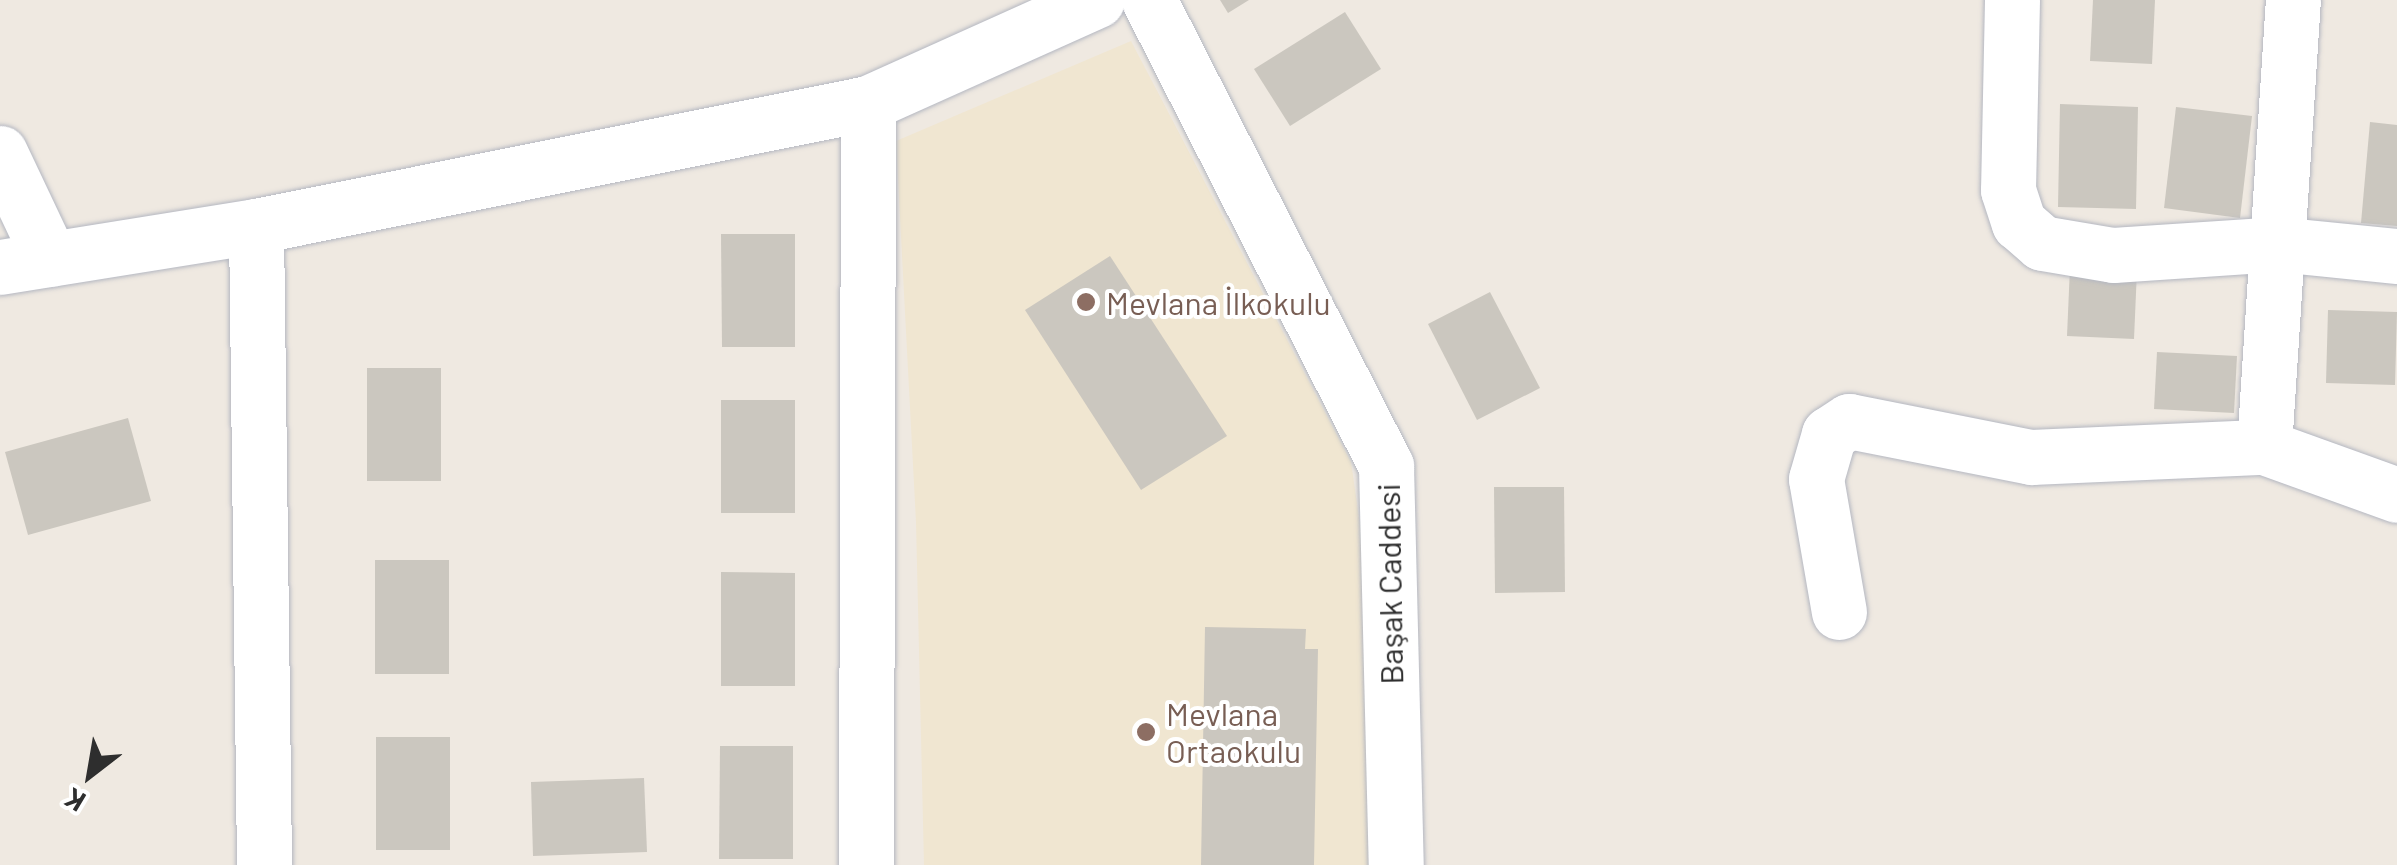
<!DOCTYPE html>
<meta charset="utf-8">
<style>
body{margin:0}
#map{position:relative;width:2397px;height:865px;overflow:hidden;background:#efe9e1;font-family:Barlow,sans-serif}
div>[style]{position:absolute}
.education>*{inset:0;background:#f0e6d1}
.building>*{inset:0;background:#cbc7bf}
.roads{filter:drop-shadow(0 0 2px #b4b7c1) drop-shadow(0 0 2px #b4b7c1)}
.minor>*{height:55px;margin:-27.5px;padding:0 27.5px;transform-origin:27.5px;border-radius:27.5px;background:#fff}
.dots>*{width:28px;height:28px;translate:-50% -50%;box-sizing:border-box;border:5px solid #fff;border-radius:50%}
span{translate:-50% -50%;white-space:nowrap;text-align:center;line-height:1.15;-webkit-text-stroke:8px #fff;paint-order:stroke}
.education-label{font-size:32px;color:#785e54}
.left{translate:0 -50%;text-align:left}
.street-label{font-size:32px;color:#2e2e2e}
.north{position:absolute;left:40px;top:725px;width:100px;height:100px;-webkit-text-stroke:8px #fff;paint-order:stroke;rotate:211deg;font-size:28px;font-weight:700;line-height:40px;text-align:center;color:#2e2e2e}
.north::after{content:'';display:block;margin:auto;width:35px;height:45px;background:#2e2e2e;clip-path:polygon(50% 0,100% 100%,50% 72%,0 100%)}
</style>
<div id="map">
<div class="education">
<div style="clip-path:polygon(1131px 41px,1351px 462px,1371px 600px,1370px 865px,924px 865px,916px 522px,896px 141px)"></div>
</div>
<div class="building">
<div style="clip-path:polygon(1220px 0,1249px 0,1228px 13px)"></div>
<div style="clip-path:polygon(2093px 0,2155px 0,2152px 64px,2090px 61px)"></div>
<div style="clip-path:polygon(1345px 12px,1381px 69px,1290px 126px,1254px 69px)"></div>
<div style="clip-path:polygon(2060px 104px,2138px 107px,2136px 209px,2058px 207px)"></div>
<div style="clip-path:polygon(2176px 107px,2252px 116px,2240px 218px,2164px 208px)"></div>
<div style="clip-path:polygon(2370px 122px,2397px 125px,2397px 226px,2361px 223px)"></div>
<div style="clip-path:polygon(721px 234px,795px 234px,795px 347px,722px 347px)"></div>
<div style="clip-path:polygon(1110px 256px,1227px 436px,1141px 490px,1025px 310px)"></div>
<div style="clip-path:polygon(2070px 267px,2137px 270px,2134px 339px,2067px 336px)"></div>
<div style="clip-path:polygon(1490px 292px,1540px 388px,1477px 420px,1428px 324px)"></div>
<div style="clip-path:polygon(2328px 310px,2397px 312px,2395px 385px,2326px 383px)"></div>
<div style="clip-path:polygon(2157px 352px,2237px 356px,2234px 413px,2154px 409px)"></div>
<div style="clip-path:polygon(367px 368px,441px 368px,441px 481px,367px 481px)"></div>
<div style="clip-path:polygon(721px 400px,795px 400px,795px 513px,721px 513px)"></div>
<div style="clip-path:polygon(128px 418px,151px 501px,28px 535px,5px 452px)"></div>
<div style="clip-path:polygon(1494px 487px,1564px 487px,1565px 592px,1495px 593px)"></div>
<div style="clip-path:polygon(375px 560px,449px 560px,449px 674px,375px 674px)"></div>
<div style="clip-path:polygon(721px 572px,795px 573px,795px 686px,721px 686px)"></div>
<div style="clip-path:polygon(1205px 627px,1306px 629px,1305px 649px,1318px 649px,1314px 865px,1201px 865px)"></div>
<div style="clip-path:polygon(376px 737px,450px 737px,450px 850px,376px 850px)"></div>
<div style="clip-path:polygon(720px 746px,793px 746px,793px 859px,719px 859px)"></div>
<div style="clip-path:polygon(644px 778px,647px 852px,533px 856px,531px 782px)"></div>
</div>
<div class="roads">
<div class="minor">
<div style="left:1149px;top:0;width:523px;rotate:63.04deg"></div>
<div style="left:1386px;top:466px;width:399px;rotate:88.6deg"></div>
<div style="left:2012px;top:0;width:190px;rotate:91.2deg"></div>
<div style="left:2008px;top:190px;width:35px;rotate:72deg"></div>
<div style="left:2019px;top:223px;width:30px;rotate:41deg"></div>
<div style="left:2042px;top:243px;width:72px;rotate:9.6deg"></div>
<div style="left:2113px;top:255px;width:164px;rotate:-3.8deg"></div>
<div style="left:2277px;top:244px;width:121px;rotate:5.7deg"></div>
<div style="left:0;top:153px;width:117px;rotate:64.7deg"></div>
<div style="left:256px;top:226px;width:639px;rotate:89.28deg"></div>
<div style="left:0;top:267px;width:259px;rotate:-9.1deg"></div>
<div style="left:256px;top:226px;width:624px;rotate:-11.36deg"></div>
<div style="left:868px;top:103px;width:251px;rotate:-24.2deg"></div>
<div style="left:2264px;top:447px;width:448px;rotate:-86.3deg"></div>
<div style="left:1839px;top:612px;width:135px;rotate:-99.8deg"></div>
<div style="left:1816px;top:479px;width:47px;rotate:-73.9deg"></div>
<div style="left:1829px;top:434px;width:24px;rotate:-33deg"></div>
<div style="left:1849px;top:421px;width:186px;rotate:11.2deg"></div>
<div style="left:2031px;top:457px;width:233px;rotate:-2.5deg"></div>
<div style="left:2264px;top:447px;width:141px;rotate:19.8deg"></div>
<div style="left:866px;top:865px;width:762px;rotate:-89.85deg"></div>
</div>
</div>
<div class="dots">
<div style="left:1086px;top:302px;background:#8d6e63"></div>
<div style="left:1146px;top:732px;background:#8d6e63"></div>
</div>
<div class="education-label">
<span class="left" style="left:1106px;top:302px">Mevlana İlkokulu</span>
<span class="left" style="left:1166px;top:732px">Mevlana<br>Ortaokulu</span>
</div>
<div class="street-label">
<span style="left:1389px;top:584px;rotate:-91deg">Başak Caddesi</span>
</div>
<div class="north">K</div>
</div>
